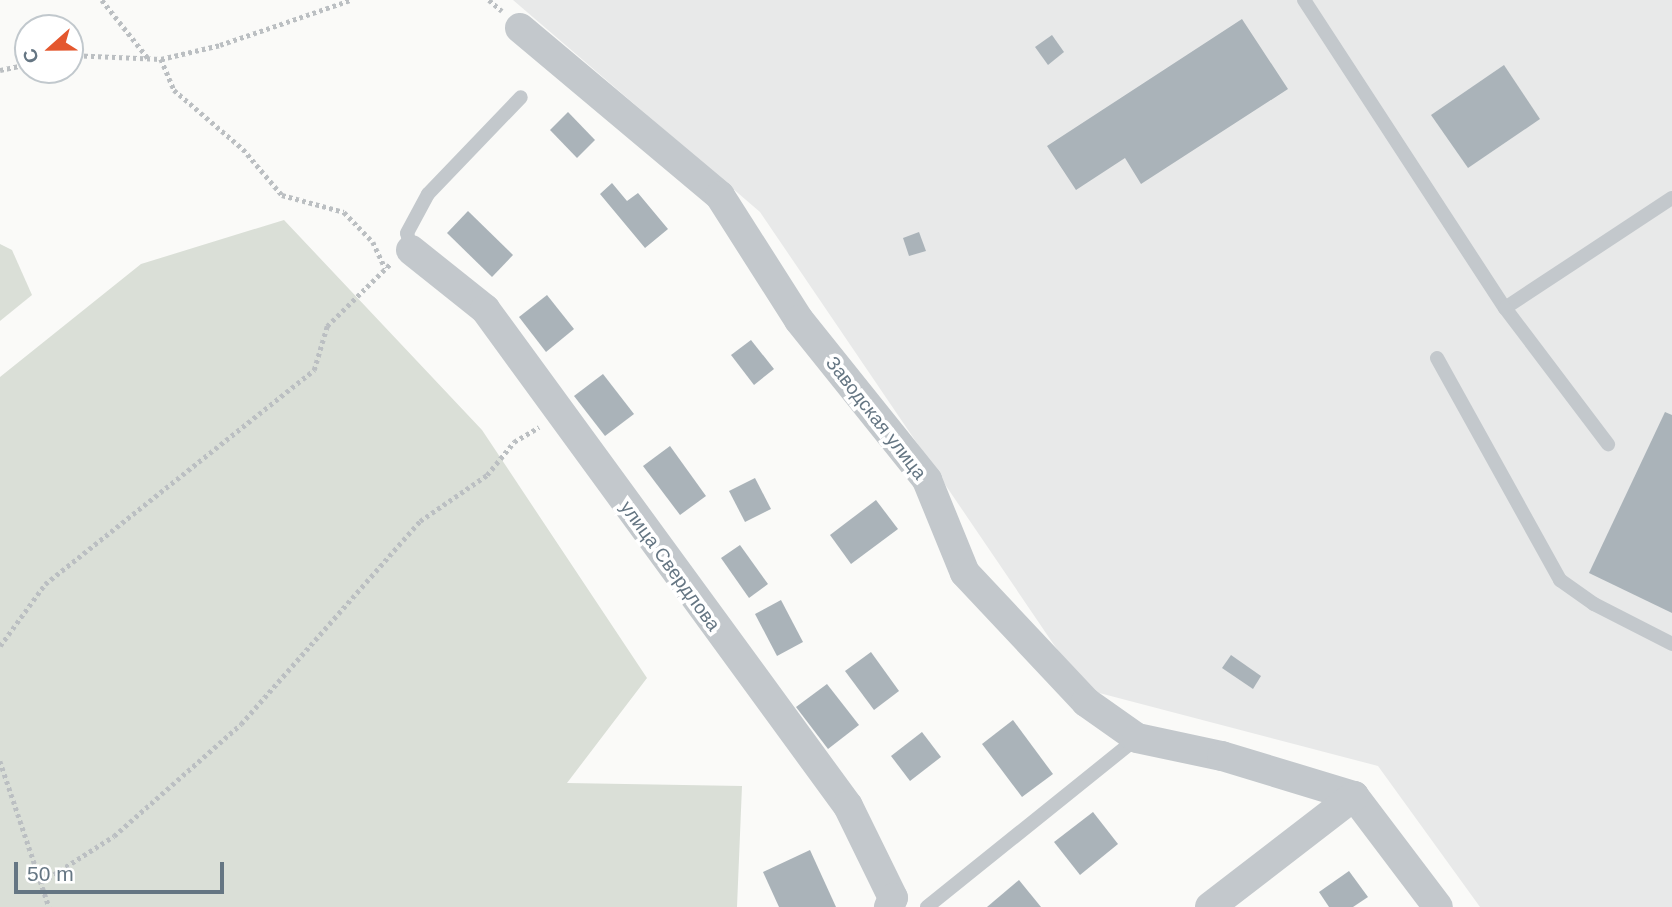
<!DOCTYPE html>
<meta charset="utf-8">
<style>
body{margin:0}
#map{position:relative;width:1672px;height:907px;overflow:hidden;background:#fafaf8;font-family:Helvetica,sans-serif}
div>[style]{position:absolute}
.built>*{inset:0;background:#e8e9e9}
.green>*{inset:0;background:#dadfd7}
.building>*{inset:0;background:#aab3b9}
.path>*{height:4.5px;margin-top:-2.25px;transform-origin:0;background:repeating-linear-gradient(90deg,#bbbfc2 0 3.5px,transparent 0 7px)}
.lane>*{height:14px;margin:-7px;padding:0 7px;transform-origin:7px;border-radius:7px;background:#c3c8cc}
.street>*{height:30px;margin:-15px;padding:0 15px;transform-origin:15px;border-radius:15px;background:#c3c8cc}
span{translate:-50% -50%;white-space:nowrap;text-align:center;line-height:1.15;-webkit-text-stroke:7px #fff;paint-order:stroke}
.street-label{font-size:19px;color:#657683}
.north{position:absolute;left:14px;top:14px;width:70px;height:70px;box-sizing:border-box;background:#fff;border:2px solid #c1c8cd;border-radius:50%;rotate:249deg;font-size:19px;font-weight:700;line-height:28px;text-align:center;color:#657683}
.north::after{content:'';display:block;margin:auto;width:24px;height:32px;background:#e4572e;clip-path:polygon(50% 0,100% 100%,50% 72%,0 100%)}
.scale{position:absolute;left:14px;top:862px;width:210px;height:32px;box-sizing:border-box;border:4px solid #657683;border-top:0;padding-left:9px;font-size:21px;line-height:24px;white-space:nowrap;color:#657683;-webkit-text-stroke:5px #fff;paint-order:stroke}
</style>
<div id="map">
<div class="built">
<div style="clip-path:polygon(513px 0,1672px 0,1672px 907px,1480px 907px,1378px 766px,1084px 689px,760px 212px)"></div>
</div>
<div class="green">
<div style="clip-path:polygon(284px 220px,482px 430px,647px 678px,567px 783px,742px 786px,737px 907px,0 907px,0 377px,141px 264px)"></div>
<div style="clip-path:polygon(0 244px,12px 250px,32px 295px,0 321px)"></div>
</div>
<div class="building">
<div style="clip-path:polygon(1242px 19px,1288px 89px,1141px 184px,1125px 158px,1076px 190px,1047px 146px)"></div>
<div style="clip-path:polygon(1052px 35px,1064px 52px,1048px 65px,1035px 47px)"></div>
<div style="clip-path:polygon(1504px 65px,1540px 119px,1468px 168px,1431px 115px)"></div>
<div style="clip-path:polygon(568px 112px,595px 140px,577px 158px,550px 130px)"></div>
<div style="clip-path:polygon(612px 183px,627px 201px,638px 193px,668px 229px,645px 248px,600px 194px)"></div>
<div style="clip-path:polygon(468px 211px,513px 255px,492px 277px,447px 233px)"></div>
<div style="clip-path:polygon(919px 232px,926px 251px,909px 256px,903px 238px)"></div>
<div style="clip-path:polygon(547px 295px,574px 329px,546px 352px,519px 317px)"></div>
<div style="clip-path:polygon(751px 340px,774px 369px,754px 385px,731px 355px)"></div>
<div style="clip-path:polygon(603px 374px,634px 414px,605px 436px,574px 396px)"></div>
<div style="clip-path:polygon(1665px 412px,1672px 415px,1672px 613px,1589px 573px)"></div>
<div style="clip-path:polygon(670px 446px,706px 496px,680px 515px,643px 466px)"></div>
<div style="clip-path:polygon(755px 478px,771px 509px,745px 522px,729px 491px)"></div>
<div style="clip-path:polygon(876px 500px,898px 529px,851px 564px,830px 535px)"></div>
<div style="clip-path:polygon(740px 545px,768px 584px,749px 598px,721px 558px)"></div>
<div style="clip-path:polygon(781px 600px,803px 642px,777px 656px,755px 614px)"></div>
<div style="clip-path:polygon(871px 652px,899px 691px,874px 710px,845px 671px)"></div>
<div style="clip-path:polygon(1231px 655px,1261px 676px,1253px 689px,1222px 668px)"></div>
<div style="clip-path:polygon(827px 684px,859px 725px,828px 749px,796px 707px)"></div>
<div style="clip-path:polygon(1013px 720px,1053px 774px,1022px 797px,982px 744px)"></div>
<div style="clip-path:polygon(922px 732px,941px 757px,910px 781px,891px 756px)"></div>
<div style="clip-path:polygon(1093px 812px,1118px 844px,1080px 875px,1054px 842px)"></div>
<div style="clip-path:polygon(810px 850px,836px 907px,779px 907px,763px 872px)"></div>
<div style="clip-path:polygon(1349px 871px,1368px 897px,1353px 907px,1329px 907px,1319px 892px)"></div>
<div style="clip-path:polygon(1019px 880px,1041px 907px,987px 907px)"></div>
</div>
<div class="path">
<div style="left:102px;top:0;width:74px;rotate:51.6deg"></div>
<div style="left:489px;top:0;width:17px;rotate:40deg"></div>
<div style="left:70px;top:55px;width:91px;rotate:2.5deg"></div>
<div style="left:161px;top:59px;width:61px;rotate:-13.3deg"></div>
<div style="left:220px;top:45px;width:139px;rotate:-19deg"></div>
<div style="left:161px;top:59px;width:34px;rotate:67deg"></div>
<div style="left:174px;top:90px;width:91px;rotate:40.5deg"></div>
<div style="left:243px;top:149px;width:60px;rotate:49.7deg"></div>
<div style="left:282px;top:195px;width:64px;rotate:15.3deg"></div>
<div style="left:344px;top:212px;width:42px;rotate:46deg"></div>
<div style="left:373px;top:242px;width:29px;rotate:65deg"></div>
<div style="left:0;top:70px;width:29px;rotate:-12deg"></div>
<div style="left:0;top:646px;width:77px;rotate:-54deg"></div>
<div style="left:45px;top:584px;width:344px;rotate:-38.5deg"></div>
<div style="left:314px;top:370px;width:46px;rotate:-73.5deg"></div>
<div style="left:327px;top:326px;width:88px;rotate:-44.5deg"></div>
<div style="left:0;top:761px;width:154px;rotate:71.4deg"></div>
<div style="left:42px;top:882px;width:85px;rotate:-32.6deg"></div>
<div style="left:114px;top:836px;width:169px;rotate:-41.4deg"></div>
<div style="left:241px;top:724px;width:271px;rotate:-48.6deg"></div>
<div style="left:420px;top:521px;width:81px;rotate:-34.5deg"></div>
<div style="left:487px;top:475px;width:43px;rotate:-50.7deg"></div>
<div style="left:514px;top:442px;width:29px;rotate:-31deg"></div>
</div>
<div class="lane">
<div style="left:1304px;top:0;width:368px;rotate:56.9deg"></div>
<div style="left:1505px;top:308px;width:200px;rotate:-33.4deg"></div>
<div style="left:411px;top:250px;width:17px;rotate:-103deg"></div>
<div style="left:407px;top:233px;width:44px;rotate:-61.7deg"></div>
<div style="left:428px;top:194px;width:134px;rotate:-46.2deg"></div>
<div style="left:1505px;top:308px;width:171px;rotate:52.9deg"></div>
<div style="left:1437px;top:358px;width:254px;rotate:61deg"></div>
<div style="left:1560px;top:580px;width:42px;rotate:35.2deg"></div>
<div style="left:1594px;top:604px;width:88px;rotate:27.1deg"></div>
<div style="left:927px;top:907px;width:270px;rotate:-38.8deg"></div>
</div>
<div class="street">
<div style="left:520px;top:28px;width:261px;rotate:40deg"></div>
<div style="left:720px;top:196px;width:147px;rotate:57.5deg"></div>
<div style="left:799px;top:320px;width:205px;rotate:51.3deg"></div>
<div style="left:927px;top:480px;width:100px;rotate:67.8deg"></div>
<div style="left:965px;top:573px;width:177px;rotate:46.8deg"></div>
<div style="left:1086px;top:702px;width:62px;rotate:35.2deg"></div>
<div style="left:1137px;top:738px;width:87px;rotate:12deg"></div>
<div style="left:1222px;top:756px;width:138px;rotate:16.9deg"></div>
<div style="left:1354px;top:796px;width:139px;rotate:52.9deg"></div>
<div style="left:411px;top:250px;width:95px;rotate:38.6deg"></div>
<div style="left:485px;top:309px;width:615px;rotate:53.86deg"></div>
<div style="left:848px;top:806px;width:102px;rotate:63.9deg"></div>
<div style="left:893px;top:898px;width:10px;rotate:114deg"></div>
<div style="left:1210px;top:907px;width:182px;rotate:-37.6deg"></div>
</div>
<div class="street-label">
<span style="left:876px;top:418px;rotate:52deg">Заводская улица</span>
<span style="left:670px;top:566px;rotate:54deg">улица Свердлова</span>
</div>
<div class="north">С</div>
<div class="scale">50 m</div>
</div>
